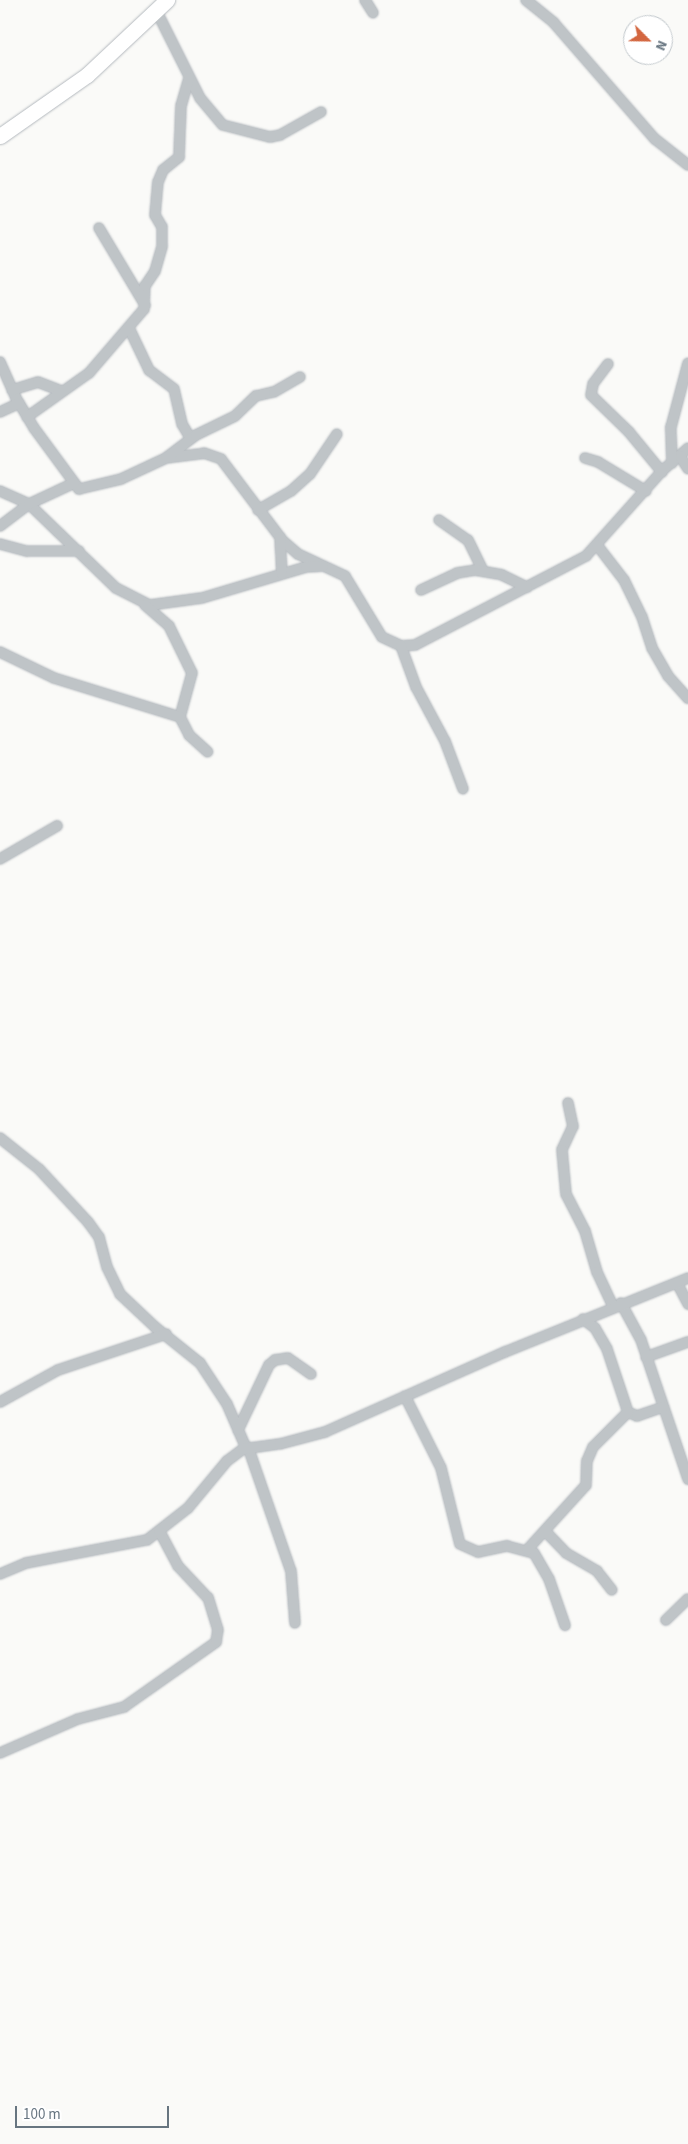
<!DOCTYPE html>
<style>
body{margin:0}
#map{position:relative;width:688px;height:2144px;overflow:hidden;background:#fafaf8;font-family:"Source Sans 3",sans-serif}
div>[style]{position:absolute}
.roads{filter:drop-shadow(0 0 1px #b4b9be) drop-shadow(0 0 1px #b4b9be)}
.street>*{height:10px;margin:-5px;padding:0 5px;transform-origin:5px;border-radius:5px;background:#bfc4c7}
.secondary>*{height:15px;margin:-7.5px;padding:0 7.5px;transform-origin:7.5px;border-radius:7.5px;background:#fff}
span{translate:-50% -50%;white-space:nowrap;text-align:center;line-height:1.15;-webkit-text-stroke:5px #fff;paint-order:stroke}
.north{position:absolute;left:623px;top:15px;width:50px;height:50px;box-sizing:border-box;background:#fff;border:1px solid #c2c8cc;border-radius:50%;rotate:113deg;font-size:14px;font-weight:700;line-height:20px;text-align:center;color:#677580}
.north::after{content:'';display:block;margin:auto;width:18px;height:22px;background:#d3663f;clip-path:polygon(50% 0,100% 100%,50% 72%,0 100%)}
.scale{position:absolute;left:15px;top:2106px;width:154px;height:22px;box-sizing:border-box;border:2px solid #677580;border-top:0;padding-left:6px;font-size:15px;line-height:18px;white-space:nowrap;color:#677580;-webkit-text-stroke:4px #fff;paint-order:stroke}
</style>
<div id="map">
<div class="roads">
<div class="street">
<div style="left:365px;top:0;width:15px;rotate:58deg"></div>
<div style="left:526px;top:0;width:36px;rotate:39deg"></div>
<div style="left:554px;top:23px;width:154px;rotate:49deg"></div>
<div style="left:655px;top:139px;width:42px;rotate:38.2deg"></div>
<div style="left:156px;top:10px;width:98px;rotate:63.4deg"></div>
<div style="left:200px;top:98px;width:35px;rotate:50deg"></div>
<div style="left:223px;top:125px;width:49px;rotate:14.3deg"></div>
<div style="left:270px;top:137px;width:10px;rotate:-11deg"></div>
<div style="left:280px;top:135px;width:47px;rotate:-29.3deg"></div>
<div style="left:99px;top:228px;width:90px;rotate:59.1deg"></div>
<div style="left:129px;top:328px;width:47px;rotate:64.5deg"></div>
<div style="left:149px;top:370px;width:31px;rotate:37deg"></div>
<div style="left:174px;top:389px;width:36px;rotate:77deg"></div>
<div style="left:182px;top:424px;width:17px;rotate:59deg"></div>
<div style="left:0;top:362px;width:39px;rotate:66deg"></div>
<div style="left:16px;top:398px;width:35px;rotate:59deg"></div>
<div style="left:34px;top:428px;width:76px;rotate:53.6deg"></div>
<div style="left:79px;top:489px;width:43px;rotate:-13.4deg"></div>
<div style="left:121px;top:479px;width:50px;rotate:-25deg"></div>
<div style="left:166px;top:458px;width:38px;rotate:-7deg"></div>
<div style="left:204px;top:453px;width:18px;rotate:19deg"></div>
<div style="left:221px;top:459px;width:103px;rotate:52.9deg"></div>
<div style="left:283px;top:541px;width:20px;rotate:41deg"></div>
<div style="left:298px;top:554px;width:52px;rotate:25.1deg"></div>
<div style="left:345px;top:576px;width:71px;rotate:58.8deg"></div>
<div style="left:382px;top:637px;width:21px;rotate:25deg"></div>
<div style="left:401px;top:646px;width:14px;rotate:-4deg"></div>
<div style="left:415px;top:645px;width:193px;rotate:-27.5deg"></div>
<div style="left:586px;top:556px;width:115px;rotate:-48.2deg"></div>
<div style="left:663px;top:470px;width:33px;rotate:-41deg"></div>
<div style="left:608px;top:364px;width:25px;rotate:127deg"></div>
<div style="left:593px;top:384px;width:11px;rotate:100deg"></div>
<div style="left:591px;top:395px;width:53px;rotate:44.2deg"></div>
<div style="left:629px;top:432px;width:52px;rotate:50.5deg"></div>
<div style="left:12px;top:390px;width:27px;rotate:-17deg"></div>
<div style="left:38px;top:382px;width:25px;rotate:21deg"></div>
<div style="left:0;top:412px;width:21px;rotate:-25deg"></div>
<div style="left:27px;top:417px;width:76px;rotate:-35.4deg"></div>
<div style="left:89px;top:373px;width:84px;rotate:-49.3deg"></div>
<div style="left:144px;top:309px;width:23px;rotate:-88deg"></div>
<div style="left:145px;top:286px;width:18px;rotate:-56deg"></div>
<div style="left:155px;top:271px;width:26px;rotate:-74deg"></div>
<div style="left:162px;top:246px;width:19px;rotate:-90deg"></div>
<div style="left:162px;top:227px;width:14px;rotate:-120deg"></div>
<div style="left:155px;top:215px;width:33px;rotate:-85deg"></div>
<div style="left:158px;top:182px;width:13px;rotate:-67deg"></div>
<div style="left:163px;top:170px;width:21px;rotate:-39deg"></div>
<div style="left:179px;top:157px;width:51px;rotate:-87.8deg"></div>
<div style="left:181px;top:106px;width:29px;rotate:-74deg"></div>
<div style="left:680px;top:456px;width:15px;rotate:58deg"></div>
<div style="left:167px;top:457px;width:36px;rotate:-37deg"></div>
<div style="left:196px;top:435px;width:43px;rotate:-26deg"></div>
<div style="left:235px;top:416px;width:29px;rotate:-44deg"></div>
<div style="left:256px;top:396px;width:18px;rotate:-13deg"></div>
<div style="left:274px;top:392px;width:30px;rotate:-30deg"></div>
<div style="left:585px;top:458px;width:14px;rotate:17deg"></div>
<div style="left:598px;top:462px;width:56px;rotate:31.1deg"></div>
<div style="left:672px;top:463px;width:36px;rotate:-92deg"></div>
<div style="left:671px;top:427px;width:66px;rotate:-75.1deg"></div>
<div style="left:0;top:491px;width:32px;rotate:24deg"></div>
<div style="left:29px;top:504px;width:121px;rotate:44deg"></div>
<div style="left:116px;top:588px;width:38px;rotate:27deg"></div>
<div style="left:150px;top:605px;width:52px;rotate:-7.7deg"></div>
<div style="left:202px;top:598px;width:109px;rotate:-16.6deg"></div>
<div style="left:306px;top:567px;width:17px;rotate:-3deg"></div>
<div style="left:258px;top:510px;width:38px;rotate:-30deg"></div>
<div style="left:291px;top:491px;width:25px;rotate:-42deg"></div>
<div style="left:310px;top:474px;width:48px;rotate:-56deg"></div>
<div style="left:439px;top:520px;width:35px;rotate:35deg"></div>
<div style="left:468px;top:540px;width:34px;rotate:64deg"></div>
<div style="left:0;top:526px;width:36px;rotate:-37deg"></div>
<div style="left:29px;top:504px;width:50px;rotate:-25deg"></div>
<div style="left:280px;top:537px;width:37px;rotate:87deg"></div>
<div style="left:0;top:544px;width:28px;rotate:15deg"></div>
<div style="left:27px;top:551px;width:52px"></div>
<div style="left:597px;top:545px;width:44px;rotate:52.4deg"></div>
<div style="left:624px;top:580px;width:41px;rotate:64.1deg"></div>
<div style="left:642px;top:617px;width:33px;rotate:72deg"></div>
<div style="left:652px;top:648px;width:32px;rotate:60deg"></div>
<div style="left:668px;top:676px;width:30px;rotate:48deg"></div>
<div style="left:421px;top:590px;width:40px;rotate:-25deg"></div>
<div style="left:457px;top:573px;width:18px;rotate:-9deg"></div>
<div style="left:475px;top:570px;width:27px;rotate:10deg"></div>
<div style="left:502px;top:575px;width:28px;rotate:26deg"></div>
<div style="left:145px;top:605px;width:32px;rotate:41deg"></div>
<div style="left:169px;top:626px;width:52px;rotate:63.9deg"></div>
<div style="left:192px;top:673px;width:46px;rotate:105.3deg"></div>
<div style="left:180px;top:717px;width:20px;rotate:63deg"></div>
<div style="left:189px;top:735px;width:25px;rotate:42deg"></div>
<div style="left:401px;top:646px;width:44px;rotate:69.9deg"></div>
<div style="left:416px;top:687px;width:61px;rotate:61.8deg"></div>
<div style="left:445px;top:741px;width:51px;rotate:69.4deg"></div>
<div style="left:0;top:652px;width:60px;rotate:25.7deg"></div>
<div style="left:54px;top:678px;width:132px;rotate:17.2deg"></div>
<div style="left:0;top:859px;width:66px;rotate:-30.1deg"></div>
<div style="left:568px;top:1103px;width:24px;rotate:78deg"></div>
<div style="left:573px;top:1126px;width:26px;rotate:115deg"></div>
<div style="left:562px;top:1150px;width:44px;rotate:84.8deg"></div>
<div style="left:566px;top:1194px;width:42px;rotate:62.8deg"></div>
<div style="left:585px;top:1231px;width:43px;rotate:73.7deg"></div>
<div style="left:597px;top:1272px;width:38px;rotate:65deg"></div>
<div style="left:0;top:1138px;width:50px;rotate:38.5deg"></div>
<div style="left:39px;top:1169px;width:72px;rotate:47.2deg"></div>
<div style="left:88px;top:1222px;width:19px;rotate:54deg"></div>
<div style="left:99px;top:1237px;width:31px;rotate:75deg"></div>
<div style="left:107px;top:1267px;width:30px;rotate:64deg"></div>
<div style="left:120px;top:1294px;width:48px;rotate:43.3deg"></div>
<div style="left:155px;top:1327px;width:58px;rotate:38.7deg"></div>
<div style="left:200px;top:1363px;width:49px;rotate:56.6deg"></div>
<div style="left:227px;top:1404px;width:48px;rotate:66.6deg"></div>
<div style="left:677px;top:1283px;width:24px;rotate:62deg"></div>
<div style="left:621px;top:1303px;width:42px;rotate:61.6deg"></div>
<div style="left:641px;top:1340px;width:147px;rotate:71.3deg"></div>
<div style="left:583px;top:1319px;width:15px;rotate:37deg"></div>
<div style="left:595px;top:1328px;width:24px;rotate:60deg"></div>
<div style="left:607px;top:1349px;width:66px;rotate:71.6deg"></div>
<div style="left:628px;top:1412px;width:10px;rotate:24deg"></div>
<div style="left:637px;top:1416px;width:28px;rotate:-19deg"></div>
<div style="left:646px;top:1357px;width:45px;rotate:-19.7deg"></div>
<div style="left:405px;top:1396px;width:80px;rotate:63.4deg"></div>
<div style="left:441px;top:1468px;width:78px;rotate:76deg"></div>
<div style="left:460px;top:1544px;width:20px;rotate:24deg"></div>
<div style="left:478px;top:1552px;width:30px;rotate:-12deg"></div>
<div style="left:507px;top:1546px;width:28px;rotate:15deg"></div>
<div style="left:534px;top:1553px;width:30px;rotate:60deg"></div>
<div style="left:549px;top:1579px;width:49px;rotate:70.8deg"></div>
<div style="left:0;top:1402px;width:66px;rotate:-28.9deg"></div>
<div style="left:58px;top:1370px;width:114px;rotate:-18.4deg"></div>
<div style="left:238px;top:1430px;width:72px;rotate:-64.5deg"></div>
<div style="left:269px;top:1365px;width:8px;rotate:-40deg"></div>
<div style="left:275px;top:1360px;width:13px;rotate:-9deg"></div>
<div style="left:288px;top:1358px;width:28px;rotate:35deg"></div>
<div style="left:248px;top:1447px;width:131px;rotate:70.9deg"></div>
<div style="left:291px;top:1571px;width:52px;rotate:85.6deg"></div>
<div style="left:546px;top:1532px;width:29px;rotate:46deg"></div>
<div style="left:566px;top:1553px;width:36px;rotate:30deg"></div>
<div style="left:597px;top:1571px;width:24px;rotate:52deg"></div>
<div style="left:527px;top:1550px;width:88px;rotate:-47.8deg"></div>
<div style="left:586px;top:1485px;width:24px;rotate:-88deg"></div>
<div style="left:587px;top:1461px;width:15px;rotate:-67deg"></div>
<div style="left:593px;top:1447px;width:49px;rotate:-45deg"></div>
<div style="left:0;top:1574px;width:28px;rotate:-23deg"></div>
<div style="left:26px;top:1563px;width:123px;rotate:-10.8deg"></div>
<div style="left:147px;top:1540px;width:52px;rotate:-38deg"></div>
<div style="left:188px;top:1508px;width:61px;rotate:-50.3deg"></div>
<div style="left:227px;top:1461px;width:20px;rotate:-37deg"></div>
<div style="left:243px;top:1449px;width:37px;rotate:-8deg"></div>
<div style="left:280px;top:1444px;width:47px;rotate:-14.9deg"></div>
<div style="left:325px;top:1432px;width:197px;rotate:-24deg"></div>
<div style="left:505px;top:1352px;width:197px;rotate:-22deg"></div>
<div style="left:666px;top:1620px;width:30px;rotate:-44deg"></div>
<div style="left:0;top:1753px;width:85px;rotate:-23.6deg"></div>
<div style="left:78px;top:1719px;width:48px;rotate:-14.6deg"></div>
<div style="left:124px;top:1707px;width:113px;rotate:-35.2deg"></div>
<div style="left:216px;top:1642px;width:12px;rotate:-81deg"></div>
<div style="left:218px;top:1630px;width:34px;rotate:-107deg"></div>
<div style="left:208px;top:1598px;width:44px;rotate:-133.2deg"></div>
<div style="left:178px;top:1566px;width:40px;rotate:-118deg"></div>
</div>
<div class="secondary">
<div style="left:0;top:136px;width:106px;rotate:-35deg"></div>
<div style="left:87px;top:75px;width:110px;rotate:-43.2deg"></div>
</div>
</div>
<div class="north">N</div>
<div class="scale">100 m</div>
</div>
